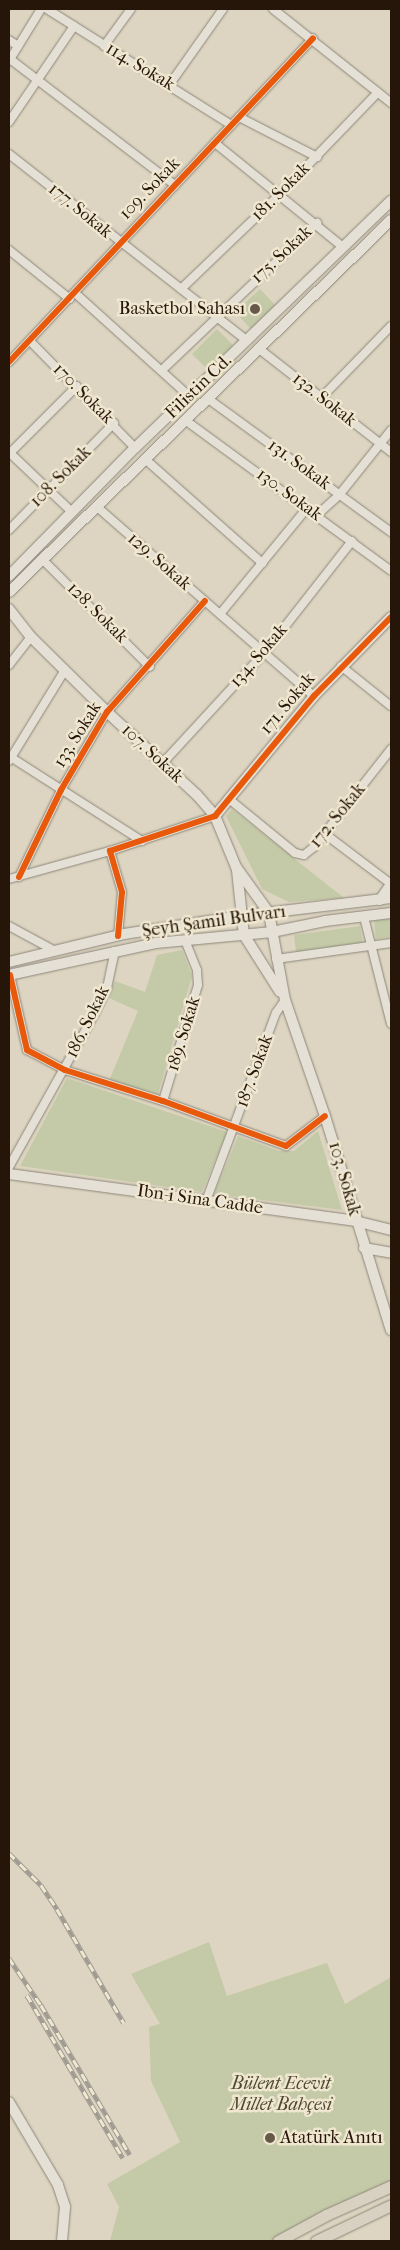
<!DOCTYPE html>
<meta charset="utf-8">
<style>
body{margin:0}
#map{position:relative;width:400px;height:2250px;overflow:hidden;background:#ddd5c1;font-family:"IM FELL French Canon",serif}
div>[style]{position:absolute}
.green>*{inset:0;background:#c4caa7}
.roads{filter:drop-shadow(0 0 1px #8d867a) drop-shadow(0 0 1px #8d867a)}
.street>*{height:8px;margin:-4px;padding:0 4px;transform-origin:4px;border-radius:4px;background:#e5e0d6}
.secondary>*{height:10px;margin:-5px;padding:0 5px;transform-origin:5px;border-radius:5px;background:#e5e0d6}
.primary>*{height:11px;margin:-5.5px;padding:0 5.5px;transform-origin:5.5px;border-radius:5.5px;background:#d8d1c2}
.rail>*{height:4.5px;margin-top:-2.25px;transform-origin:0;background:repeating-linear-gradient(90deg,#f0e7d0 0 8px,#a09b92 0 16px);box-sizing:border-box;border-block:1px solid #a09b92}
.cycleway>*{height:6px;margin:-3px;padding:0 3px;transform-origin:3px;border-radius:3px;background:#e8590c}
.dots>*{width:14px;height:14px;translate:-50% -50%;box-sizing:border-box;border:2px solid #f0e7d0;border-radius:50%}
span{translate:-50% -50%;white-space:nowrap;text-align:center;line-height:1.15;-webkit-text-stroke:5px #f0e7d0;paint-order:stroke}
.street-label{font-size:18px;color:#261609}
.poi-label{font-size:18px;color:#261609}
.right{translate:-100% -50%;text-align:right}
.left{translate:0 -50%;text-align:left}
.park-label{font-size:18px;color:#4f4932;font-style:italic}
.frame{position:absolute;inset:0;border:10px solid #261609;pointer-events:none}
</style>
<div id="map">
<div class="green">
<div style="clip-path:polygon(260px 289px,275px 305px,251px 329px,235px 312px)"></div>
<div style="clip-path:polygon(217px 329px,233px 345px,208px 370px,192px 354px)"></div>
<div style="clip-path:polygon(232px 809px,344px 898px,289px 902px,262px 889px,226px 816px)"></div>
<div style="clip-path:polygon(391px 918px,391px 937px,376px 939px,374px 920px)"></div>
<div style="clip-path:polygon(360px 926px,363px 943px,296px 952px,294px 935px)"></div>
<div style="clip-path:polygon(182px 950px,192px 976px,158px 1094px,109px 1081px,138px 1011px,109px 998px,115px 981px,145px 992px,157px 955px)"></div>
<div style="clip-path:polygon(67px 1078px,227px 1132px,202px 1192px,20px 1166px)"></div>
<div style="clip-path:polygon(318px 1131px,342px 1210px,214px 1194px,238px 1136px,279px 1151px,294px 1151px)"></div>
<div style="clip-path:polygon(209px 1942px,227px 1996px,327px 1963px,345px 2004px,391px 1977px,391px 2184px,273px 2241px,110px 2241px,119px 2207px,107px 2184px,180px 2142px,151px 2081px,149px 2027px,160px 2024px,131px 1974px)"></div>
</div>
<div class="roads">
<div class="street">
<div style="left:47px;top:9px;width:218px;rotate:32.2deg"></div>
<div style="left:273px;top:9px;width:151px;rotate:38.5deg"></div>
<div style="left:9px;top:40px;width:11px;rotate:34deg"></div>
<div style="left:104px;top:46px;width:46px;rotate:-53.9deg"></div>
<div style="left:10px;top:59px;width:208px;rotate:37.4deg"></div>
<div style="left:9px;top:61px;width:61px;rotate:-58.4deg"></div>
<div style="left:170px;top:84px;width:92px;rotate:-54.8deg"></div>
<div style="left:239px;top:117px;width:88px;rotate:27.1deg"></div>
<div style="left:9px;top:122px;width:116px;rotate:-55.9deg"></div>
<div style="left:215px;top:143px;width:165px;rotate:39.1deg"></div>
<div style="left:9px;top:154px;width:301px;rotate:38.1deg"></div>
<div style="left:9px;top:250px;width:78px;rotate:38.8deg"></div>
<div style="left:181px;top:289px;width:137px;rotate:-43.8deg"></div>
<div style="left:280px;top:194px;width:141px;rotate:-46.1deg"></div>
<div style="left:75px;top:293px;width:154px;rotate:42.1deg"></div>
<div style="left:30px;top:341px;width:150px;rotate:45.5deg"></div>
<div style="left:258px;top:348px;width:169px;rotate:38deg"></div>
<div style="left:9px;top:362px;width:444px;rotate:-46.8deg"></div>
<div style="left:162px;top:370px;width:214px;rotate:-43.5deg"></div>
<div style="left:207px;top:398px;width:228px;rotate:36.1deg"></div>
<div style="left:321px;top:398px;width:100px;rotate:-45.8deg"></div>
<div style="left:185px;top:420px;width:255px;rotate:36.2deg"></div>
<div style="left:10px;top:453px;width:86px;rotate:43.6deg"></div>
<div style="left:9px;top:454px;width:96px;rotate:-45deg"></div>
<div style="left:145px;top:459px;width:157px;rotate:41.6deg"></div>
<div style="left:96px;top:506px;width:289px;rotate:41.1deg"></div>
<div style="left:317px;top:515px;width:31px;rotate:-42deg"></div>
<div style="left:340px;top:494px;width:82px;rotate:-51.4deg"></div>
<div style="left:9px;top:530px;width:150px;rotate:-45.5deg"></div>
<div style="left:43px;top:560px;width:151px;rotate:45deg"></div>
<div style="left:220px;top:614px;width:137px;rotate:-50.6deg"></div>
<div style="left:9px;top:665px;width:36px;rotate:-52deg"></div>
<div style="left:341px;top:666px;width:64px;rotate:38.7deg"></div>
<div style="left:9px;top:756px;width:158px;rotate:32.6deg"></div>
<div style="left:9px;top:761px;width:107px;rotate:-58.4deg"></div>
<div style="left:161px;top:765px;width:154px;rotate:-47.4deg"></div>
<div style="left:265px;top:652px;width:141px;rotate:-51.9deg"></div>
<div style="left:229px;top:799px;width:85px;rotate:39.3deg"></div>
<div style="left:295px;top:853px;width:9px;rotate:13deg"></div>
<div style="left:304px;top:855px;width:13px;rotate:-39deg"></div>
<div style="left:314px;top:847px;width:125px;rotate:-51.8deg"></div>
<div style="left:325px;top:834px;width:83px;rotate:37.1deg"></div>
<div style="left:19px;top:877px;width:97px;rotate:-64.2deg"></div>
<div style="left:61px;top:790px;width:91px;rotate:-59.5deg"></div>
<div style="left:107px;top:712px;width:148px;rotate:-48.6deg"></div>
<div style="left:9px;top:879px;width:105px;rotate:-15.5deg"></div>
<div style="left:364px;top:917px;width:110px;rotate:75.8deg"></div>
<div style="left:9px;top:926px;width:52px;rotate:28.5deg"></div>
<div style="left:118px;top:936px;width:44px;rotate:-84.8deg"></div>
<div style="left:122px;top:892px;width:43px;rotate:-106.3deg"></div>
<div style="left:110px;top:851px;width:111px;rotate:-18.4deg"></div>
<div style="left:276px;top:959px;width:116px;rotate:-7.9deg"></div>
<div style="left:10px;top:975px;width:77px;rotate:77.2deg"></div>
<div style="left:27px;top:1050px;width:43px;rotate:27.8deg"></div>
<div style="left:65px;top:1070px;width:103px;rotate:17.6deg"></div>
<div style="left:163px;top:1101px;width:131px;rotate:20.1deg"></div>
<div style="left:286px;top:1146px;width:49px;rotate:-37.6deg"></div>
<div style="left:163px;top:1101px;width:121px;rotate:-73.2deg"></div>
<div style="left:198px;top:985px;width:15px;rotate:-94deg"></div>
<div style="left:197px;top:970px;width:32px;rotate:-112deg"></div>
<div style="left:9px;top:1167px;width:176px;rotate:-60.8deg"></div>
<div style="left:95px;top:1013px;width:28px;rotate:-64deg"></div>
<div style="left:107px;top:988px;width:38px;rotate:-78deg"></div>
<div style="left:206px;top:1201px;width:201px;rotate:-69.6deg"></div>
<div style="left:276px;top:1013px;width:16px;rotate:-55deg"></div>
</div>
<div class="secondary">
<div style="left:9px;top:576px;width:180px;rotate:-45.5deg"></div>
<div style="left:135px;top:448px;width:356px;rotate:-44deg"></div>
<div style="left:9px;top:592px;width:533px;rotate:-44.24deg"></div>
<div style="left:9px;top:609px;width:36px;rotate:52deg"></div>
<div style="left:31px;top:637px;width:107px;rotate:44.6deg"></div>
<div style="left:107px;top:712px;width:122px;rotate:42.7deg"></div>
<div style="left:197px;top:795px;width:28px;rotate:49deg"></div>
<div style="left:215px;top:816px;width:55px;rotate:67.6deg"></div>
<div style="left:236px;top:867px;width:57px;rotate:54.3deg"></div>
<div style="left:269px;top:913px;width:88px;rotate:79.6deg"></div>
<div style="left:285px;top:1000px;width:123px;rotate:71deg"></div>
<div style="left:325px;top:1116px;width:224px;rotate:72.9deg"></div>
<div style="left:215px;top:816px;width:156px;rotate:-50.5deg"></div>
<div style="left:314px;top:696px;width:110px;rotate:-45.7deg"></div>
<div style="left:237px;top:870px;width:65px;rotate:83.9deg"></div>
<div style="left:244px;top:935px;width:67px;rotate:57.7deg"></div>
<div style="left:380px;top:900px;width:19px;rotate:-55deg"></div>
<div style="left:9px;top:962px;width:118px;rotate:-13.7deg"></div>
<div style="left:124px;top:934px;width:117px;rotate:-8.8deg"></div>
<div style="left:240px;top:916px;width:152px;rotate:-6.8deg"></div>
<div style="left:9px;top:975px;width:150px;rotate:-12.3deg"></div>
<div style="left:156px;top:943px;width:117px;rotate:-5.4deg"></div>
<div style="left:272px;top:932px;width:54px;rotate:-11.7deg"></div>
<div style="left:325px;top:921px;width:66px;rotate:-6.9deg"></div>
<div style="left:9px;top:1174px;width:349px;rotate:7.7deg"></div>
<div style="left:355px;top:1221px;width:37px;rotate:14deg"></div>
<div style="left:364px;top:1248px;width:27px;rotate:10deg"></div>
<div style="left:9px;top:2102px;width:96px;rotate:59.4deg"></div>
<div style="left:58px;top:2185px;width:23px;rotate:72deg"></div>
<div style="left:65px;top:2207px;width:34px;rotate:95deg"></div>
</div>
<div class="primary">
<div style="left:278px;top:2241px;width:55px;rotate:-28.4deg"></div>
<div style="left:326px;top:2215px;width:71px;rotate:-24deg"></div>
<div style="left:316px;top:2241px;width:83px;rotate:-25.6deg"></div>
</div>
</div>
<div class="rail">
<div style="left:9px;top:1853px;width:45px;rotate:45deg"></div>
<div style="left:41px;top:1885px;width:29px;rotate:56deg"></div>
<div style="left:57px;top:1909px;width:132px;rotate:59.6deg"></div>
<div style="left:9px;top:1958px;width:57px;rotate:55.8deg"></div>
<div style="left:41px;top:2005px;width:174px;rotate:59.3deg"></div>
<div style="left:27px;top:1995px;width:189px;rotate:59.5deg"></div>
</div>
<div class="cycleway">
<div style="left:9px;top:362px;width:444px;rotate:-46.8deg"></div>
<div style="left:19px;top:877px;width:97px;rotate:-64.2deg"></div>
<div style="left:61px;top:790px;width:91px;rotate:-59.5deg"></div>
<div style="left:107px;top:712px;width:148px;rotate:-48.6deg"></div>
<div style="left:118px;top:936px;width:44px;rotate:-84.8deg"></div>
<div style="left:122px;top:892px;width:43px;rotate:-106.3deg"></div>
<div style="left:110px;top:851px;width:111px;rotate:-18.4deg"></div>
<div style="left:215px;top:816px;width:156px;rotate:-50.5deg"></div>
<div style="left:314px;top:696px;width:110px;rotate:-45.7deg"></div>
<div style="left:10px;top:975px;width:77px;rotate:77.2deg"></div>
<div style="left:27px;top:1050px;width:43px;rotate:27.8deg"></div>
<div style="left:65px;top:1070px;width:103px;rotate:17.6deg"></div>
<div style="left:163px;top:1101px;width:131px;rotate:20.1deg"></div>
<div style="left:286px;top:1146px;width:49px;rotate:-37.6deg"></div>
</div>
<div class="dots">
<div style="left:255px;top:309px;background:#665949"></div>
<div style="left:270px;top:2138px;background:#665949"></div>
</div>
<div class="street-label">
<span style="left:140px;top:67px;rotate:31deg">114. Sokak</span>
<span style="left:150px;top:189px;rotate:-46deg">109. Sokak</span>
<span style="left:281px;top:192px;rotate:-45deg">181. Sokak</span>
<span style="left:80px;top:211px;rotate:39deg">177. Sokak</span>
<span style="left:282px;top:255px;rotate:-43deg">175. Sokak</span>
<span style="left:199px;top:387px;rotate:-44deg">Filistin Cd.</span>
<span style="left:83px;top:394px;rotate:45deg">170. Sokak</span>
<span style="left:324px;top:400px;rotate:38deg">132. Sokak</span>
<span style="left:299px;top:465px;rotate:36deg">131. Sokak</span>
<span style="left:61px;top:477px;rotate:-45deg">108. Sokak</span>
<span style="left:289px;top:495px;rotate:36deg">130. Sokak</span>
<span style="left:159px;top:562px;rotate:41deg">129. Sokak</span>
<span style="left:97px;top:613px;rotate:45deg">128. Sokak</span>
<span style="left:259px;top:656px;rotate:-49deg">134. Sokak</span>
<span style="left:288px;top:704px;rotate:-50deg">171. Sokak</span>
<span style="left:78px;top:735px;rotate:-58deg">133. Sokak</span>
<span style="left:152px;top:754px;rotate:43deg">107. Sokak</span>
<span style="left:338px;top:816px;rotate:-51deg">172. Sokak</span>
<span style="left:214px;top:922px;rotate:-8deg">Şeyh Şamil Bulvarı</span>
<span style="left:88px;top:1022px;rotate:-64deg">186. Sokak</span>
<span style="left:184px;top:1034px;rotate:-73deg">189. Sokak</span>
<span style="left:255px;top:1071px;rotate:-70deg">187. Sokak</span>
<span style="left:344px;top:1179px;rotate:74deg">103. Sokak</span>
<span style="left:200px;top:1200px;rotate:8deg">Ibn-i Sina Cadde</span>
</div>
<div class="poi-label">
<span class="right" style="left:245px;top:309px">Basketbol Sahası</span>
<span class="left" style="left:280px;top:2138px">Atatürk Anıtı</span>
</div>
<div class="park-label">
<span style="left:281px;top:2095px">Bülent Ecevit<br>Millet Bahçesi</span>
</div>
<div class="frame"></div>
</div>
